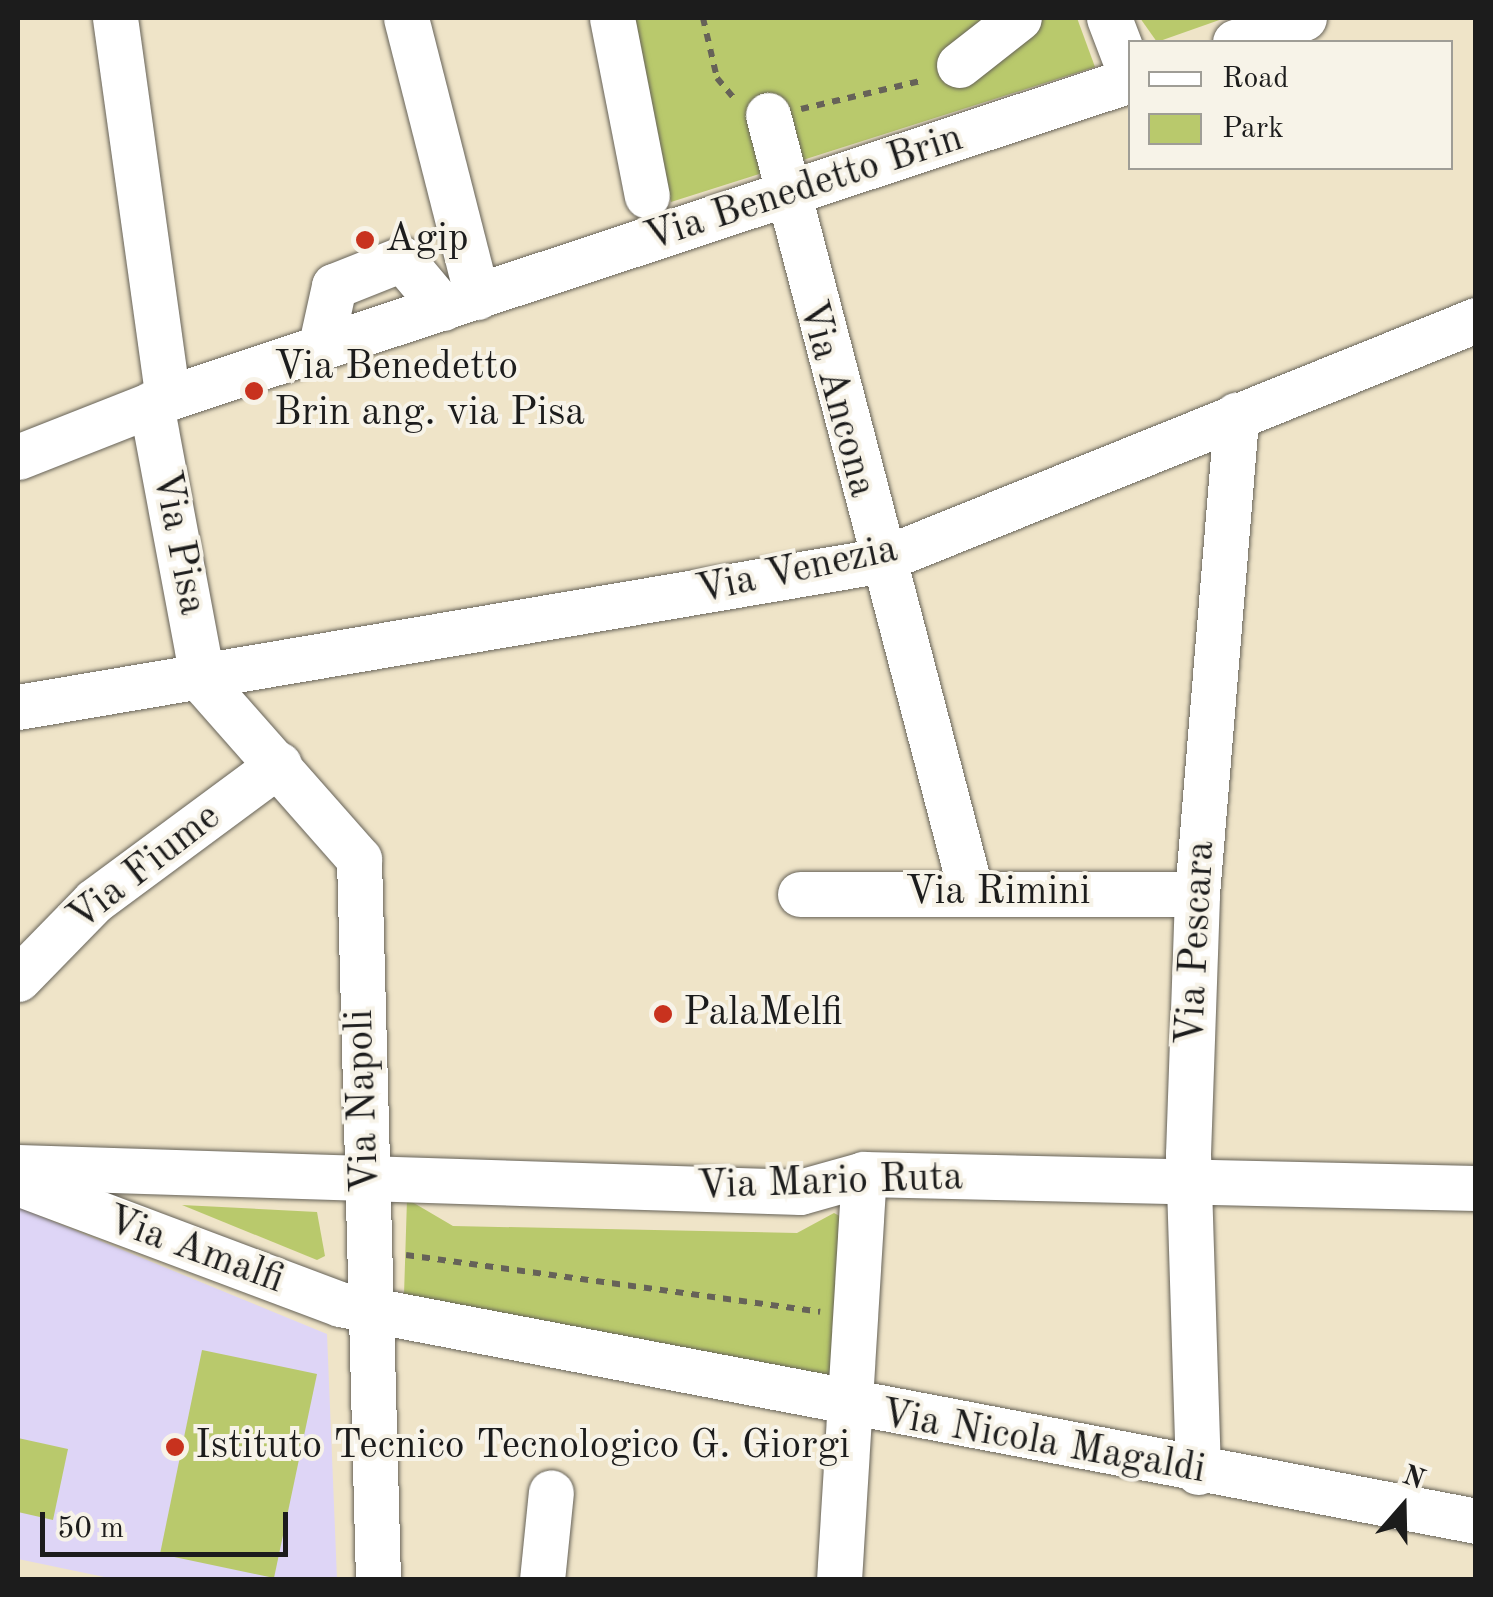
<!DOCTYPE html>
<style>
body{margin:0}
#map{position:relative;width:1493px;height:1597px;overflow:hidden;background:#efe4c8;font-family:"Old Standard TT",serif}
div>[style]{position:absolute}
.built>*{inset:0;background:#ded5f6}
.green>*{inset:0;background:#b9c96c}
.path>*{height:6px;margin-top:-3px;transform-origin:0;background:repeating-linear-gradient(90deg,#666258 0 8px,transparent 0 16px)}
.roads{filter:drop-shadow(0 0 2px #666258) drop-shadow(0 0 2px #666258)}
.minor>*{height:45px;margin:-22.5px;padding:0 22.5px;transform-origin:22.5px;border-radius:22.5px;background:#fff}
.dots>*{width:28px;height:28px;translate:-50% -50%;box-sizing:border-box;border:5px solid #f7f3e8;border-radius:50%}
span{translate:-50% -50%;white-space:nowrap;text-align:center;line-height:1.15;-webkit-text-stroke:8px #f7f3e8;paint-order:stroke}
.street-label{font-size:40px;color:#1c1c1c}
.poi-label{font-size:40px;color:#1c1c1c}
.left{translate:0 -50%;text-align:left}
.frame{position:absolute;inset:0;border:20px solid #1c1c1c;pointer-events:none}
.legend{position:absolute;left:1128px;top:40px;width:325px;height:130px;box-sizing:border-box;background:#f7f3e8;border:2px solid #9f9d96;margin:0;padding:12px 18px;list-style:none;font-size:30px;color:#1c1c1c}
.legend li{display:flex;align-items:center;gap:20px;height:50px}
.legend b{width:50px;border:2px solid #9f9d96}
.north{position:absolute;left:1353px;top:1457px;width:100px;height:100px;-webkit-text-stroke:8px #f7f3e8;paint-order:stroke;rotate:20deg;font-size:28px;font-weight:700;line-height:40px;text-align:center;color:#1c1c1c}
.north::after{content:'';display:block;margin:auto;width:35px;height:45px;background:#1c1c1c;clip-path:polygon(50% 0,100% 100%,50% 72%,0 100%)}
.scale{position:absolute;left:40px;top:1512px;width:248px;height:45px;box-sizing:border-box;border:5px solid #1c1c1c;border-top:0;padding-left:12px;font-size:30px;line-height:35px;white-space:nowrap;color:#1c1c1c;-webkit-text-stroke:8px #f7f3e8;paint-order:stroke}
</style>
<div id="map">
<div class="built">
<div style="clip-path:polygon(18px 1207px,327px 1334px,337px 1579px,114px 1579px,18px 1559px)"></div>
</div>
<div class="green">
<div style="clip-path:polygon(631px 18px,1077px 18px,1095px 67px,671px 202px)"></div>
<div style="clip-path:polygon(1140px 18px,1225px 18px,1157px 42px)"></div>
<div style="clip-path:polygon(407px 1199px,453px 1226px,797px 1233px,834px 1213px,845px 1219px,834px 1382px,404px 1295px)"></div>
<div style="clip-path:polygon(182px 1205px,317px 1212px,325px 1256px,317px 1260px)"></div>
<div style="clip-path:polygon(202px 1350px,317px 1374px,274px 1578px,160px 1554px)"></div>
<div style="clip-path:polygon(18px 1438px,68px 1449px,53px 1520px,18px 1512px)"></div>
</div>
<div class="path">
<div style="left:703px;top:18px;width:62px;rotate:76.9deg"></div>
<div style="left:717px;top:78px;width:31px;rotate:50deg"></div>
<div style="left:801px;top:109px;width:127px;rotate:-13.2deg"></div>
<div style="left:406px;top:1255px;width:418px;rotate:7.8deg"></div>
</div>
<div class="roads">
<div class="minor">
<div style="left:115px;top:18px;width:384px;rotate:82.1deg"></div>
<div style="left:406px;top:18px;width:288px;rotate:75.7deg"></div>
<div style="left:612px;top:18px;width:181px;rotate:78.9deg"></div>
<div style="left:1109px;top:18px;width:59px;rotate:69.1deg"></div>
<div style="left:1235px;top:42px;width:73px;rotate:-19.2deg"></div>
<div style="left:959px;top:65px;width:76px;rotate:-38.1deg"></div>
<div style="left:768px;top:115px;width:803px;rotate:75.36deg"></div>
<div style="left:320px;top:349px;width:65px;rotate:-77.5deg"></div>
<div style="left:334px;top:286px;width:73px;rotate:-21.7deg"></div>
<div style="left:402px;top:259px;width:64px;rotate:50.1deg"></div>
<div style="left:151px;top:404px;width:283px;rotate:79.4deg"></div>
<div style="left:18px;top:457px;width:161px;rotate:-21.5deg"></div>
<div style="left:168px;top:398px;width:1013px;rotate:-18.29deg"></div>
<div style="left:203px;top:682px;width:236px;rotate:48.6deg"></div>
<div style="left:359px;top:859px;width:721px;rotate:88.49deg"></div>
<div style="left:18px;top:707px;width:872px;rotate:-9.64deg"></div>
<div style="left:878px;top:561px;width:645px;rotate:-21.95deg"></div>
<div style="left:800px;top:894px;width:397px"></div>
<div style="left:18px;top:979px;width:109px;rotate:-45.7deg"></div>
<div style="left:94px;top:901px;width:230px;rotate:-36.5deg"></div>
<div style="left:18px;top:1167px;width:782px;rotate:1.83deg"></div>
<div style="left:800px;top:1192px;width:66px;rotate:-15.7deg"></div>
<div style="left:864px;top:1174px;width:612px;rotate:1.31deg"></div>
<div style="left:18px;top:1183px;width:344px;rotate:20.6deg"></div>
<div style="left:340px;top:1304px;width:1157px;rotate:10.81deg"></div>
<div style="left:1198px;top:1472px;width:318px;rotate:-91.8deg"></div>
<div style="left:1188px;top:1154px;width:260px;rotate:-88deg"></div>
<div style="left:1197px;top:894px;width:481px;rotate:-85.3deg"></div>
<div style="left:542px;top:1580px;width:88px;rotate:-84.2deg"></div>
<div style="left:839px;top:1580px;width:407px;rotate:-86.5deg"></div>
</div>
</div>
<div class="dots">
<div style="left:365px;top:240px;background:#c8321e"></div>
<div style="left:254px;top:391px;background:#c8321e"></div>
<div style="left:663px;top:1014px;background:#c8321e"></div>
<div style="left:175px;top:1447px;background:#c8321e"></div>
</div>
<div class="street-label">
<span style="left:804px;top:189px;rotate:-18deg">Via Benedetto Brin</span>
<span style="left:836px;top:399px;rotate:75deg">Via Ancona</span>
<span style="left:178px;top:543px;rotate:79deg">Via Pisa</span>
<span style="left:797px;top:571px;rotate:-12deg">Via Venezia</span>
<span style="left:145px;top:868px;rotate:-38deg">Via Fiume</span>
<span style="left:998px;top:893px">Via Rimini</span>
<span style="left:1197px;top:943px;rotate:-87deg">Via Pescara</span>
<span style="left:364px;top:1101px;rotate:-92deg">Via Napoli</span>
<span style="left:830px;top:1183px;rotate:-2deg">Via Mario Ruta</span>
<span style="left:195px;top:1251px;rotate:20deg">Via Amalfi</span>
<span style="left:1043px;top:1443px;rotate:10deg">Via Nicola Magaldi</span>
</div>
<div class="poi-label">
<span class="left" style="left:385px;top:240px">Agip</span>
<span class="left" style="left:274px;top:391px">Via Benedetto<br>Brin ang. via Pisa</span>
<span class="left" style="left:683px;top:1014px">PalaMelfi</span>
<span class="left" style="left:195px;top:1447px">Istituto Tecnico Tecnologico G. Giorgi</span>
</div>
<div class="frame"></div>
<ul class="legend">
<li><b style="height:12px;background:#fff"></b>Road</li>
<li><b style="height:28px;background:#b9c96c"></b>Park</li>
</ul>
<div class="north">N</div>
<div class="scale">50 m</div>
</div>
